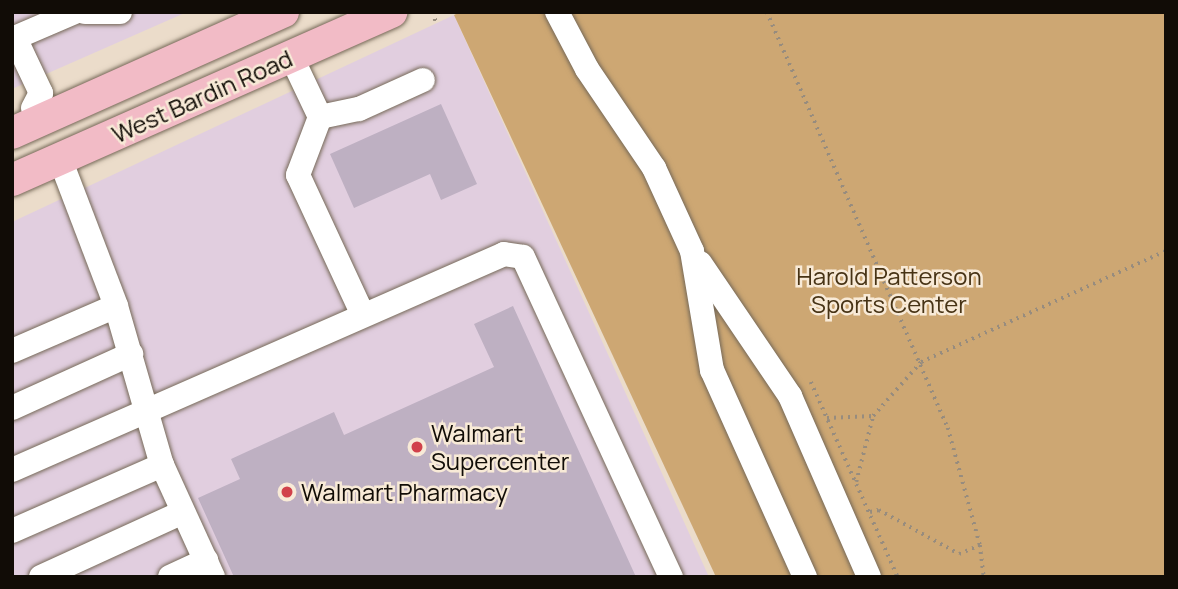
<!DOCTYPE html>
<style>
body{margin:0}
#map{position:relative;width:1178px;height:589px;overflow:hidden;background:#ebdcca;font-family:Manrope,sans-serif}
div>[style]{position:absolute}
.commercial>*{inset:0;background:#e1cedf}
.green>*{inset:0;background:#cda773}
.building>*{inset:0;background:#beb0c2}
.path>*{height:3.5px;margin-top:-1.75px;transform-origin:0;background:repeating-linear-gradient(90deg,#978c7e 0 2px,transparent 0 7px)}
.roads{filter:drop-shadow(0 0 2px #766958) drop-shadow(0 0 2px #766958)}
.minor>*{height:24px;margin:-12px;padding:0 12px;transform-origin:12px;border-radius:12px;background:#fff}
.major>*{height:32px;margin:-16px;padding:0 16px;transform-origin:16px;border-radius:16px;background:#f2bbc6}
.dots>*{width:19px;height:19px;translate:-50% -50%;box-sizing:border-box;border:4px solid #f8ead7;border-radius:50%}
span{translate:-50% -50%;white-space:nowrap;text-align:center;line-height:1.15;-webkit-text-stroke:5px #f8ead7;paint-order:stroke}
.street-label{font-size:24px;color:#110c06}
.park-label{font-size:24px;color:#473315}
.poi-label{font-size:24px;color:#110c06}
.left{translate:0 -50%;text-align:left}
.frame{position:absolute;inset:0;border:14px solid #110c06;pointer-events:none}
</style>
<div id="map">
<div class="commercial">
<div style="clip-path:polygon(12px 12px,187px 12px,12px 89px)"></div>
<div style="clip-path:polygon(454px 15px,709px 577px,12px 577px,12px 222px)"></div>
</div>
<div class="green">
<div style="clip-path:polygon(460px 12px,1166px 12px,1166px 577px,716px 577px,454px 15px)"></div>
</div>
<div class="building">
<div style="clip-path:polygon(441px 104px,477px 184px,441px 200px,430px 174px,354px 208px,330px 154px)"></div>
<div style="clip-path:polygon(513px 306px,636px 577px,234px 577px,198px 498px,240px 479px,231px 459px,334px 412px,344px 435px,494px 367px,474px 324px)"></div>
</div>
<div class="path">
<div style="left:434px;top:12px;width:13px;rotate:81deg"></div>
<div style="left:767px;top:12px;width:454px;rotate:66.5deg"></div>
<div style="left:948px;top:428px;width:121px;rotate:74.7deg"></div>
<div style="left:811px;top:382px;width:214px;rotate:66deg"></div>
<div style="left:827px;top:418px;width:46px;rotate:-2.5deg"></div>
<div style="left:856px;top:482px;width:68px;rotate:-75.6deg"></div>
<div style="left:873px;top:416px;width:72px;rotate:-48.4deg"></div>
<div style="left:921px;top:362px;width:269px;rotate:-24.4deg"></div>
<div style="left:870px;top:512px;width:9px;rotate:-13deg"></div>
<div style="left:879px;top:510px;width:91px;rotate:28.8deg"></div>
<div style="left:959px;top:554px;width:23px;rotate:-23deg"></div>
<div style="left:980px;top:545px;width:32px;rotate:83deg"></div>
</div>
<div class="roads">
<div class="minor">
<div style="left:85px;top:12px;width:35px"></div>
<div style="left:557px;top:12px;width:64px;rotate:62.2deg"></div>
<div style="left:587px;top:69px;width:120px;rotate:55.9deg"></div>
<div style="left:654px;top:168px;width:91px;rotate:65.4deg"></div>
<div style="left:692px;top:251px;width:121px;rotate:80.5deg"></div>
<div style="left:712px;top:370px;width:227px;rotate:65.8deg"></div>
<div style="left:15px;top:38px;width:61px;rotate:64.7deg"></div>
<div style="left:41px;top:93px;width:17px;rotate:118deg"></div>
<div style="left:12px;top:39px;width:69px;rotate:-23.2deg"></div>
<div style="left:291px;top:56px;width:68px;rotate:64.6deg"></div>
<div style="left:320px;top:117px;width:62px;rotate:110.8deg"></div>
<div style="left:298px;top:175px;width:154px;rotate:65.1deg"></div>
<div style="left:320px;top:117px;width:40px;rotate:-12deg"></div>
<div style="left:359px;top:109px;width:70px;rotate:-24.4deg"></div>
<div style="left:60px;top:159px;width:157px;rotate:69.1deg"></div>
<div style="left:116px;top:306px;width:166px;rotate:73.9deg"></div>
<div style="left:162px;top:465px;width:123px;rotate:65.5deg"></div>
<div style="left:700px;top:263px;width:161px;rotate:55.9deg"></div>
<div style="left:790px;top:396px;width:197px;rotate:66.4deg"></div>
<div style="left:12px;top:351px;width:113px;rotate:-23.4deg"></div>
<div style="left:12px;top:408px;width:131px;rotate:-24.4deg"></div>
<div style="left:12px;top:470px;width:537px;rotate:-23.7deg"></div>
<div style="left:504px;top:254px;width:19px;rotate:9deg"></div>
<div style="left:523px;top:257px;width:353px;rotate:65.2deg"></div>
<div style="left:12px;top:531px;width:164px;rotate:-23.7deg"></div>
<div style="left:41px;top:577px;width:156px;rotate:-24.6deg"></div>
<div style="left:170px;top:577px;width:40px;rotate:-25deg"></div>
</div>
<div class="major">
<div style="left:12px;top:133px;width:297px;rotate:-24.1deg"></div>
<div style="left:12px;top:180px;width:415px;rotate:-23.9deg"></div>
</div>
</div>
<div class="dots">
<div style="left:417px;top:447px;background:#d1414b"></div>
<div style="left:287px;top:492px;background:#d1414b"></div>
</div>
<div class="street-label">
<span style="left:202px;top:96px;rotate:-24deg">West Bardin Road</span>
</div>
<div class="park-label">
<span style="left:889px;top:290px">Harold Patterson<br>Sports Center</span>
</div>
<div class="poi-label">
<span class="left" style="left:431px;top:447px">Walmart<br>Supercenter</span>
<span class="left" style="left:301px;top:492px">Walmart Pharmacy</span>
</div>
<div class="frame"></div>
</div>
